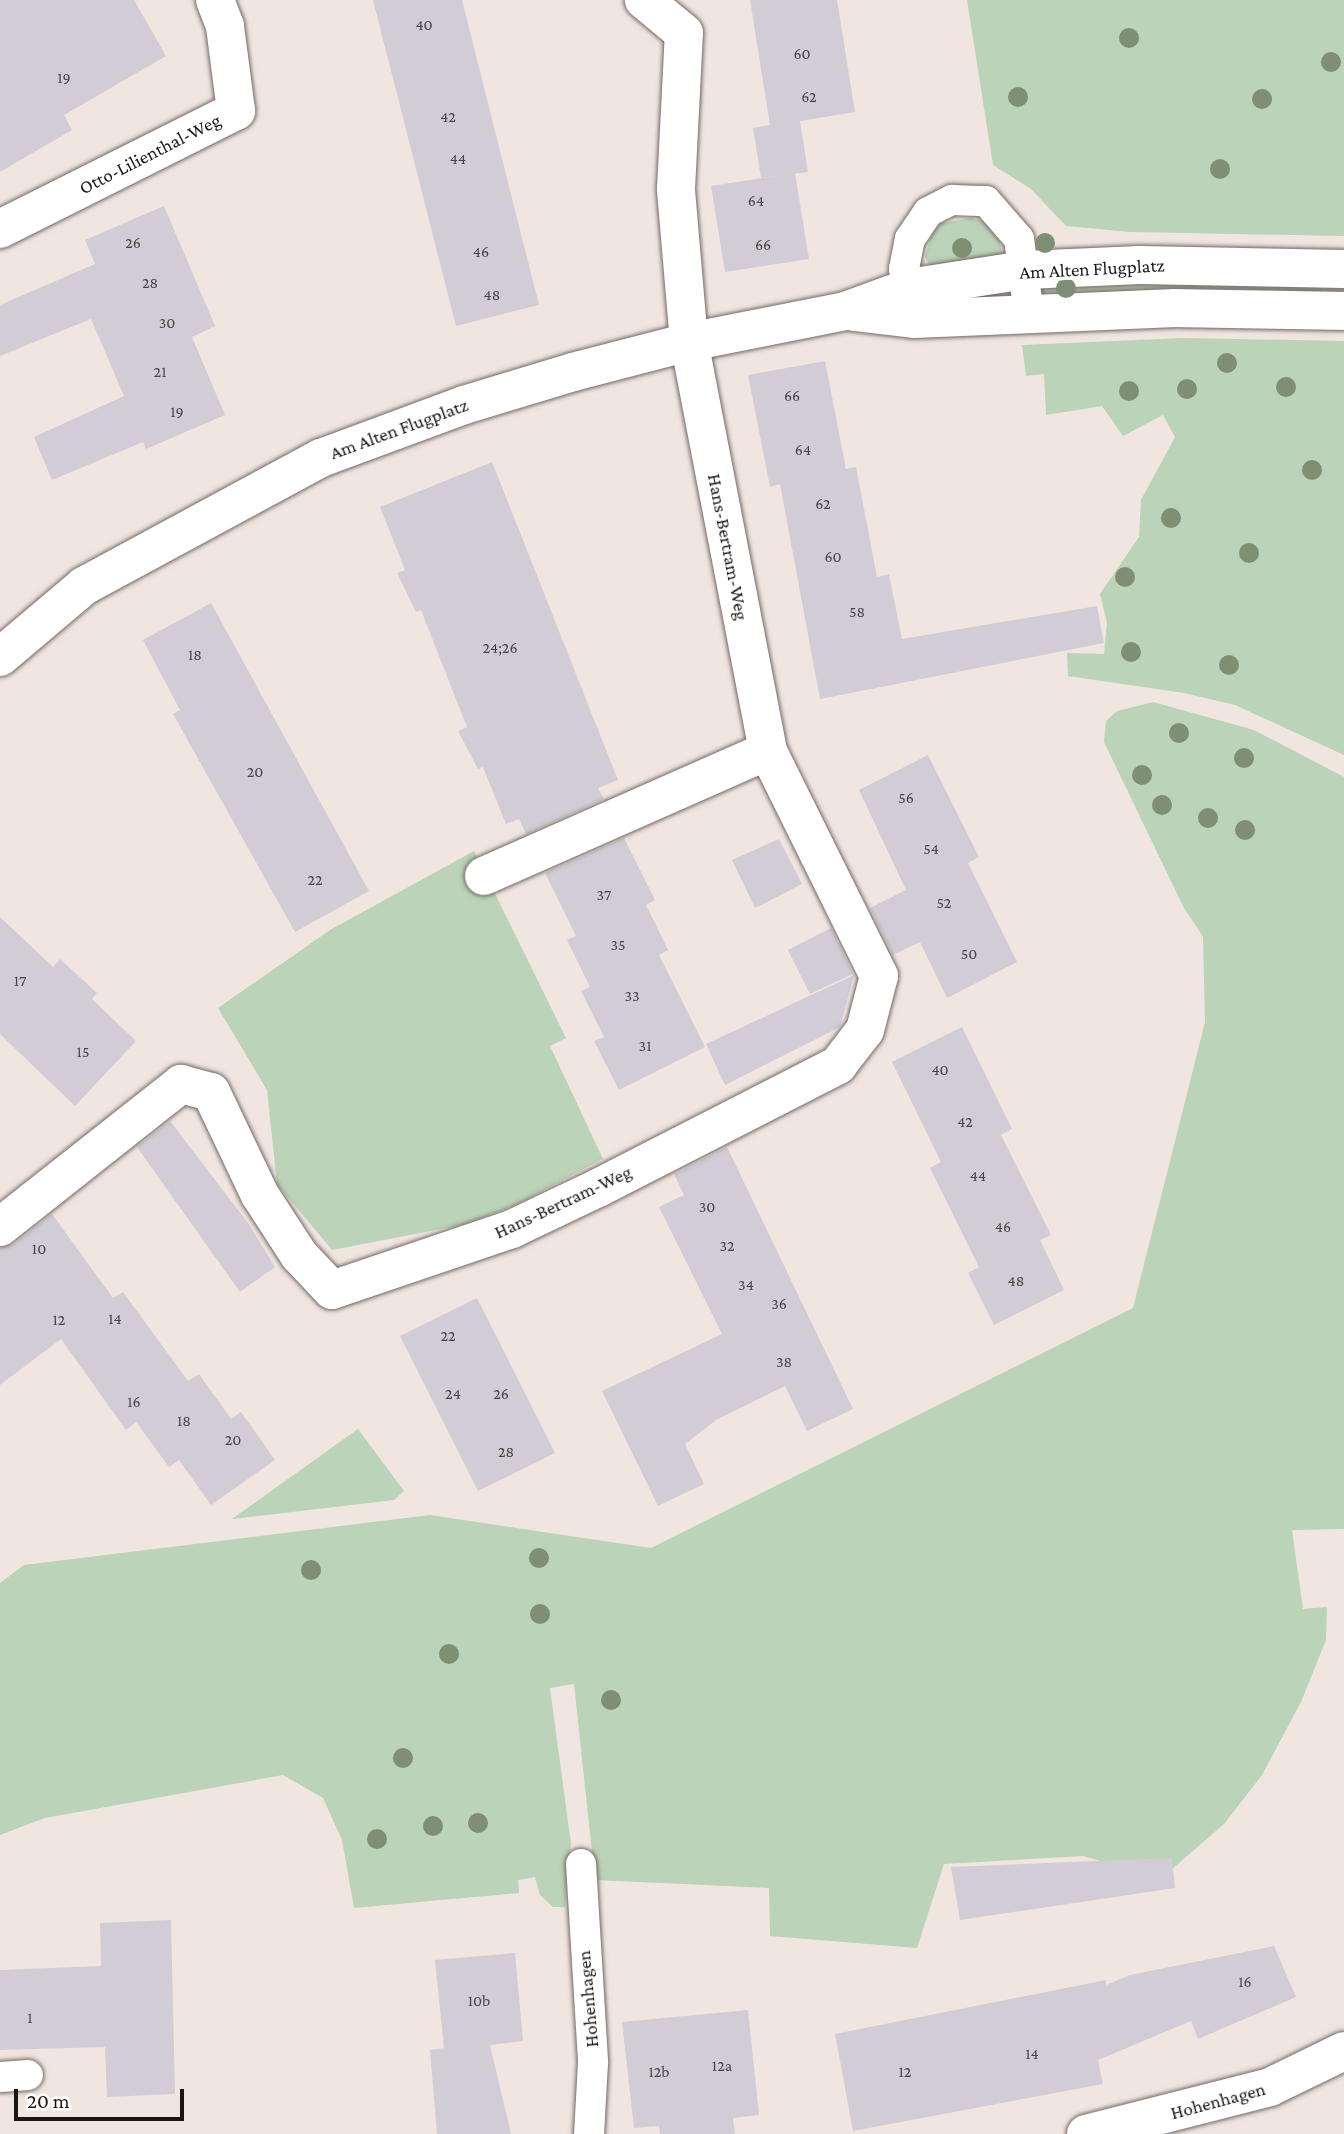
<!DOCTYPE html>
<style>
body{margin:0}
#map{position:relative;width:1344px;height:2134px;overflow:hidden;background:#f1e5e0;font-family:"Crimson Pro",serif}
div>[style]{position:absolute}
.green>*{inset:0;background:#bbd3b8}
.building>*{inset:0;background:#d1ccd6}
.roads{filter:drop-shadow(0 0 2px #736965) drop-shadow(0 0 2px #736965)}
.lane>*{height:30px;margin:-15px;padding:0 15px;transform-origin:15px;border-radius:15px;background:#fff}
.street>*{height:38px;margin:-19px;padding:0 19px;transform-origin:19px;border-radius:19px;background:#fff}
.trees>*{width:20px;height:20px;margin:-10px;border-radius:50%;background:#7e8f74}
span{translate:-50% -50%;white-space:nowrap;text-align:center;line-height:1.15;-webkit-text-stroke:7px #fff;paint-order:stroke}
.number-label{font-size:16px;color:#484444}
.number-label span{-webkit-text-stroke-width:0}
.street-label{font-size:19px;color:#1a1614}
.scale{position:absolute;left:14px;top:2089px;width:170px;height:32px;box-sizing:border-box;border:4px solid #1a1614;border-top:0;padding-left:9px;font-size:21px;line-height:24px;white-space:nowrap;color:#1a1614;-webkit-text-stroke:5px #fff;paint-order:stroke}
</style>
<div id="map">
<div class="green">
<div style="clip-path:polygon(967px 0,1344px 0,1344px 236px,1131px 232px,1066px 226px,1031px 189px,993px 165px)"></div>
<div style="clip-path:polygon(971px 218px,986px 222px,999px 236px,1002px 254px,930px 266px,925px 257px,932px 232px,942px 223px)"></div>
<div style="clip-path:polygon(1323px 279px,1323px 291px,1214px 289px,1041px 295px,1041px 282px)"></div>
<div style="clip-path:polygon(1183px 338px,1344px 341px,1344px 755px,1235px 705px,1184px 693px,1068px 676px,1067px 653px,1104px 654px,1107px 623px,1100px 594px,1139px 537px,1141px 500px,1175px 437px,1163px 415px,1123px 436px,1102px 406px,1046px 415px,1044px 374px,1026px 376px,1022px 345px)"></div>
<div style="clip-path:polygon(1153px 702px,1254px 730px,1344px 777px,1344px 1529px,1292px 1530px,1303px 1609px,1327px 1607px,1326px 1640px,1301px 1702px,1262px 1775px,1224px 1824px,1149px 1889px,1131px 1870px,1083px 1856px,944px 1864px,917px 1948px,770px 1936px,769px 1888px,595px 1880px,574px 1684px,550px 1688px,571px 1844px,565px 1907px,553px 1907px,540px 1895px,535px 1877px,518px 1880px,519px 1893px,354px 1908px,342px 1840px,323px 1798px,283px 1775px,45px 1818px,0 1835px,0 1583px,24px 1565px,430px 1515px,651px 1548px,1133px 1308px,1205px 1022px,1203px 937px,1183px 906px,1104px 742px,1106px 721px,1117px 711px)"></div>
<div style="clip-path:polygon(474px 851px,566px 1038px,550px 1046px,603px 1159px,517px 1204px,467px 1224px,332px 1250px,277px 1184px,267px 1090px,218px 1008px,330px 930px)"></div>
<div style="clip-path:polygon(358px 1429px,404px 1491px,394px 1500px,232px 1519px)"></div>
</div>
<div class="building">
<div style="clip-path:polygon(0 0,134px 0,166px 56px,64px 115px,72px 130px,0 172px)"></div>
<div style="clip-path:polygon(373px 0,462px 0,539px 305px,456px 326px)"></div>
<div style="clip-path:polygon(750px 0,837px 0,855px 112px,800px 121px,808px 172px,761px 178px,753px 128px,770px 125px)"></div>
<div style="clip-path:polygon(795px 173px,809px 259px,725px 272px,711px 186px)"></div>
<div style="clip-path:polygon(164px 206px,215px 326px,192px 337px,225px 415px,146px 449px,143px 442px,52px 480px,34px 437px,124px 396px,91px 319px,0 356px,0 305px,95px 264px,85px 240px)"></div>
<div style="clip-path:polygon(825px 361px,846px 469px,856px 467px,877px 577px,889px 574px,902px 639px,1097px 606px,1104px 643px,820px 699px,780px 484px,770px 487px,748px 375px)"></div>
<div style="clip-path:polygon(492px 462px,618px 780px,598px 788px,604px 799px,526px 834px,519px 819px,506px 824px,483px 767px,478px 769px,458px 731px,467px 727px,421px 610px,416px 612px,397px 573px,405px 570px,380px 507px)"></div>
<div style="clip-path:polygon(211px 603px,369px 891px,295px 932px,173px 714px,180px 710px,143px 640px)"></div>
<div style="clip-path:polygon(928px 755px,979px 857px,968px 863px,1017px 962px,947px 998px,920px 942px,893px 955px,870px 908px,906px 890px,859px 790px)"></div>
<div style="clip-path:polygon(624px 838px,655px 900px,646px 905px,668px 950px,659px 955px,705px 1047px,619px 1090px,594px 1041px,604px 1037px,581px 991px,590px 987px,567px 940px,576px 936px,545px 873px)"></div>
<div style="clip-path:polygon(779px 839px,802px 884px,755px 908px,732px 860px)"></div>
<div style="clip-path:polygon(0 917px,53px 967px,60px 959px,97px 993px,92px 999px,136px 1041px,75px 1106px,0 1034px)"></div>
<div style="clip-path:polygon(831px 928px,853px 974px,810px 994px,788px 950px)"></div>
<div style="clip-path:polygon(854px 975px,840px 1027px,725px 1085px,706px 1044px)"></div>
<div style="clip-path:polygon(962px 1027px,1012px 1129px,1001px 1135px,1051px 1235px,1040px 1240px,1064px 1290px,994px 1325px,968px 1273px,979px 1267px,930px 1168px,941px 1162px,892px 1062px)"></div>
<div style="clip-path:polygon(170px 1121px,248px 1223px,275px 1267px,240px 1292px,137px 1147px)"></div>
<div style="clip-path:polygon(727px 1147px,853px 1409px,807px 1431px,785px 1386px,716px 1420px,685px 1444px,704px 1484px,658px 1506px,602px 1391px,722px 1334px,659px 1207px,684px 1195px,674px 1174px)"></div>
<div style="clip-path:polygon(52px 1214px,113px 1298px,123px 1292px,188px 1381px,199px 1374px,231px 1419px,241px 1412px,275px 1460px,211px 1505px,179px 1460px,169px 1467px,136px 1422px,126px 1430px,61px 1339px,0 1385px,0 1248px,14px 1244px)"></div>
<div style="clip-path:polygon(477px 1298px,555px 1453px,478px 1491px,400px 1336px)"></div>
<div style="clip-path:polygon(1172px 1858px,1175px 1888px,960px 1920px,951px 1867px)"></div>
<div style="clip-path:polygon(171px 1920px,175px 2094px,107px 2097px,105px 2047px,0 2050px,0 1970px,101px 1966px,100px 1923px)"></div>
<div style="clip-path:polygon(1274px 1946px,1296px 1997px,1198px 2039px,1191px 2021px,1098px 2060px,1103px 2084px,853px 2131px,835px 2034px,1106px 1980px,1106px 1985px,1130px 1975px)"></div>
<div style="clip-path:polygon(515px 1953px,523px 2041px,490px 2045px,511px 2134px,437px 2134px,430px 2050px,444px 2048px,435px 1960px)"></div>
<div style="clip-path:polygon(748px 2010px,759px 2115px,733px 2118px,735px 2134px,660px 2134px,659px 2126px,634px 2128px,622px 2022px)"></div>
</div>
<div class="roads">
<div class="lane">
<div style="left:911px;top:308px;width:40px;rotate:-100deg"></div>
<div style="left:904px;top:269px;width:31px;rotate:-79deg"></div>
<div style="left:910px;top:239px;width:32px;rotate:-56deg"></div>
<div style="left:928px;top:212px;width:27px;rotate:-27deg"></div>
<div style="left:952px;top:200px;width:34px;rotate:2deg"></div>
<div style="left:986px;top:201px;width:50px;rotate:49deg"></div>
<div style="left:1019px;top:239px;width:77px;rotate:82.5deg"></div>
<div style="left:581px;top:1864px;width:199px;rotate:86.5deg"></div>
<div style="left:593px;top:2063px;width:71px;rotate:93.2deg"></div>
<div style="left:0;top:2077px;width:28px;rotate:-4deg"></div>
</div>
<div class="street">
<div style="left:0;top:229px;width:264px;rotate:-26.6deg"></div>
<div style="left:236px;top:111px;width:86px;rotate:-97.4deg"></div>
<div style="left:225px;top:26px;width:28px;rotate:-111deg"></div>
<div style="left:854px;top:312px;width:60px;rotate:6.7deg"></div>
<div style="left:914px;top:319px;width:262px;rotate:-2.4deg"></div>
<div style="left:1176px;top:308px;width:168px;rotate:1deg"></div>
<div style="left:0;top:657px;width:110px;rotate:-40.2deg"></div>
<div style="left:84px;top:586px;width:269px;rotate:-28.4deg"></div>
<div style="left:321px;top:458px;width:153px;rotate:-20.3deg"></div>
<div style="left:464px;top:405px;width:114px;rotate:-16.8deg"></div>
<div style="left:573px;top:372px;width:120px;rotate:-14.5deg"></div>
<div style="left:689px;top:342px;width:159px;rotate:-11.2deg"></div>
<div style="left:845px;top:311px;width:67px;rotate:-20.1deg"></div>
<div style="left:908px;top:288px;width:118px;rotate:-8.7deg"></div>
<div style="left:1025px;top:270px;width:115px;rotate:-2.5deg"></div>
<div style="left:1140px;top:265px;width:204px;rotate:1.1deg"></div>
<div style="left:484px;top:876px;width:310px;rotate:-23.8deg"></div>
<div style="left:0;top:1227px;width:231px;rotate:-38.3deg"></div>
<div style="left:181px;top:1084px;width:31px;rotate:15deg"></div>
<div style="left:211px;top:1092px;width:114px;rotate:64.6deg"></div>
<div style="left:260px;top:1195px;width:72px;rotate:57deg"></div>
<div style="left:299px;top:1255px;width:48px;rotate:46.7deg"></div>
<div style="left:332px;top:1290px;width:190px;rotate:-18.7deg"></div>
<div style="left:512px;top:1229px;width:95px;rotate:-25.5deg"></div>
<div style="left:598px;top:1188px;width:270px;rotate:-27.1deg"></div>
<div style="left:838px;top:1065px;width:44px;rotate:-52.4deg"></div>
<div style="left:865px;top:1030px;width:56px;rotate:-75.5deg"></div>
<div style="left:879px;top:976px;width:251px;rotate:-116.3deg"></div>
<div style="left:768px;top:751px;width:417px;rotate:-100.9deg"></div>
<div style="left:689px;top:342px;width:154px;rotate:-94.9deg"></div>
<div style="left:676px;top:189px;width:156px;rotate:-87.1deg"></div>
<div style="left:684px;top:33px;width:52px;rotate:-140.5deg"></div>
<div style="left:1086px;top:2134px;width:190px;rotate:-14.3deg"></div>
<div style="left:1270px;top:2087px;width:82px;rotate:-25.9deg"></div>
</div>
</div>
<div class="trees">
<div style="left:1129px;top:38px"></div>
<div style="left:1331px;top:62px"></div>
<div style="left:1018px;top:97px"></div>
<div style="left:1262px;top:99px"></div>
<div style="left:1220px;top:169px"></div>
<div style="left:1045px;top:243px"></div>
<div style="left:962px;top:248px"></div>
<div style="left:1066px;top:288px"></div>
<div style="left:1227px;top:363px"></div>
<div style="left:1286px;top:387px"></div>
<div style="left:1187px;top:389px"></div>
<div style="left:1129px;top:391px"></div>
<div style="left:1312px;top:470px"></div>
<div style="left:1171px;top:518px"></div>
<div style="left:1249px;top:553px"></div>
<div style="left:1125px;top:577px"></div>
<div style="left:1131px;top:652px"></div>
<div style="left:1229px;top:665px"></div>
<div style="left:1179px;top:733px"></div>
<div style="left:1244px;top:758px"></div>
<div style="left:1142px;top:775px"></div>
<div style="left:1162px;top:805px"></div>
<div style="left:1208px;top:818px"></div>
<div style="left:1245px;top:830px"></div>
<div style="left:539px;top:1558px"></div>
<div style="left:311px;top:1570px"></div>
<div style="left:540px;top:1614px"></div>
<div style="left:449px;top:1654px"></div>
<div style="left:611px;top:1700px"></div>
<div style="left:403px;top:1758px"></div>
<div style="left:478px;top:1823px"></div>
<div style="left:433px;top:1826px"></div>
<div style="left:377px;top:1839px"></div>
</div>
<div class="number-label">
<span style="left:424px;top:25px">40</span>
<span style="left:802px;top:54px">60</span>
<span style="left:64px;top:78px">19</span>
<span style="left:809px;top:97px">62</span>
<span style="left:448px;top:117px">42</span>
<span style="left:458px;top:159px">44</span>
<span style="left:756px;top:201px">64</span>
<span style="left:133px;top:243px">26</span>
<span style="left:763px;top:245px">66</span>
<span style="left:481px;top:252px">46</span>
<span style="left:150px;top:283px">28</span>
<span style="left:492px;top:295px">48</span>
<span style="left:167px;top:323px">30</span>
<span style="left:160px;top:372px">21</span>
<span style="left:792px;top:396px">66</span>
<span style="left:177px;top:412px">19</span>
<span style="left:803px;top:450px">64</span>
<span style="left:823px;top:504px">62</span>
<span style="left:833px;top:557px">60</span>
<span style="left:857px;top:612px">58</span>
<span style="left:500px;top:648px">24;26</span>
<span style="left:195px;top:655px">18</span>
<span style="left:255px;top:772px">20</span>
<span style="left:906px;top:798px">56</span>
<span style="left:931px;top:849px">54</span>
<span style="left:315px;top:880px">22</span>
<span style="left:604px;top:895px">37</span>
<span style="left:944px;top:903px">52</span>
<span style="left:618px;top:945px">35</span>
<span style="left:969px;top:954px">50</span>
<span style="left:20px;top:981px">17</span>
<span style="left:632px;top:996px">33</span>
<span style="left:645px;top:1046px">31</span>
<span style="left:83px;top:1052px">15</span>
<span style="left:940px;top:1070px">40</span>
<span style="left:965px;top:1122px">42</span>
<span style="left:978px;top:1176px">44</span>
<span style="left:707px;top:1207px">30</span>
<span style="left:1003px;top:1227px">46</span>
<span style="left:727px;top:1246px">32</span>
<span style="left:39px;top:1249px">10</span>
<span style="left:1016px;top:1281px">48</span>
<span style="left:746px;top:1285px">34</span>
<span style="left:779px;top:1304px">36</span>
<span style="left:115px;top:1319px">14</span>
<span style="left:59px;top:1320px">12</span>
<span style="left:448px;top:1336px">22</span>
<span style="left:784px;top:1362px">38</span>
<span style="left:453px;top:1394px">24</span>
<span style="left:501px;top:1394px">26</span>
<span style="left:134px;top:1402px">16</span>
<span style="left:184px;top:1421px">18</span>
<span style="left:233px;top:1440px">20</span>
<span style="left:506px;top:1452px">28</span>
<span style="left:1245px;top:1982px">16</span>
<span style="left:479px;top:2001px">10b</span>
<span style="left:30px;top:2018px">1</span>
<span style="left:1032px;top:2054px">14</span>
<span style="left:722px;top:2066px">12a</span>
<span style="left:659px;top:2072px">12b</span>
<span style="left:905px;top:2072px">12</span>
</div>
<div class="street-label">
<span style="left:150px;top:154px;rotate:-27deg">Otto-Lilienthal-Weg</span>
<span style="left:1092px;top:269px;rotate:-3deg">Am Alten Flugplatz</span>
<span style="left:399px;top:429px;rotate:-20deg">Am Alten Flugplatz</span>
<span style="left:728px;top:547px;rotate:79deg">Hans-Bertram-Weg</span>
<span style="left:563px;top:1202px;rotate:-25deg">Hans-Bertram-Weg</span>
<span style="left:588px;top:1999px;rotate:-95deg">Hohenhagen</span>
<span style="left:1218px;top:2101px;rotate:-15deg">Hohenhagen</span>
</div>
<div class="scale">20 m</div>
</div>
